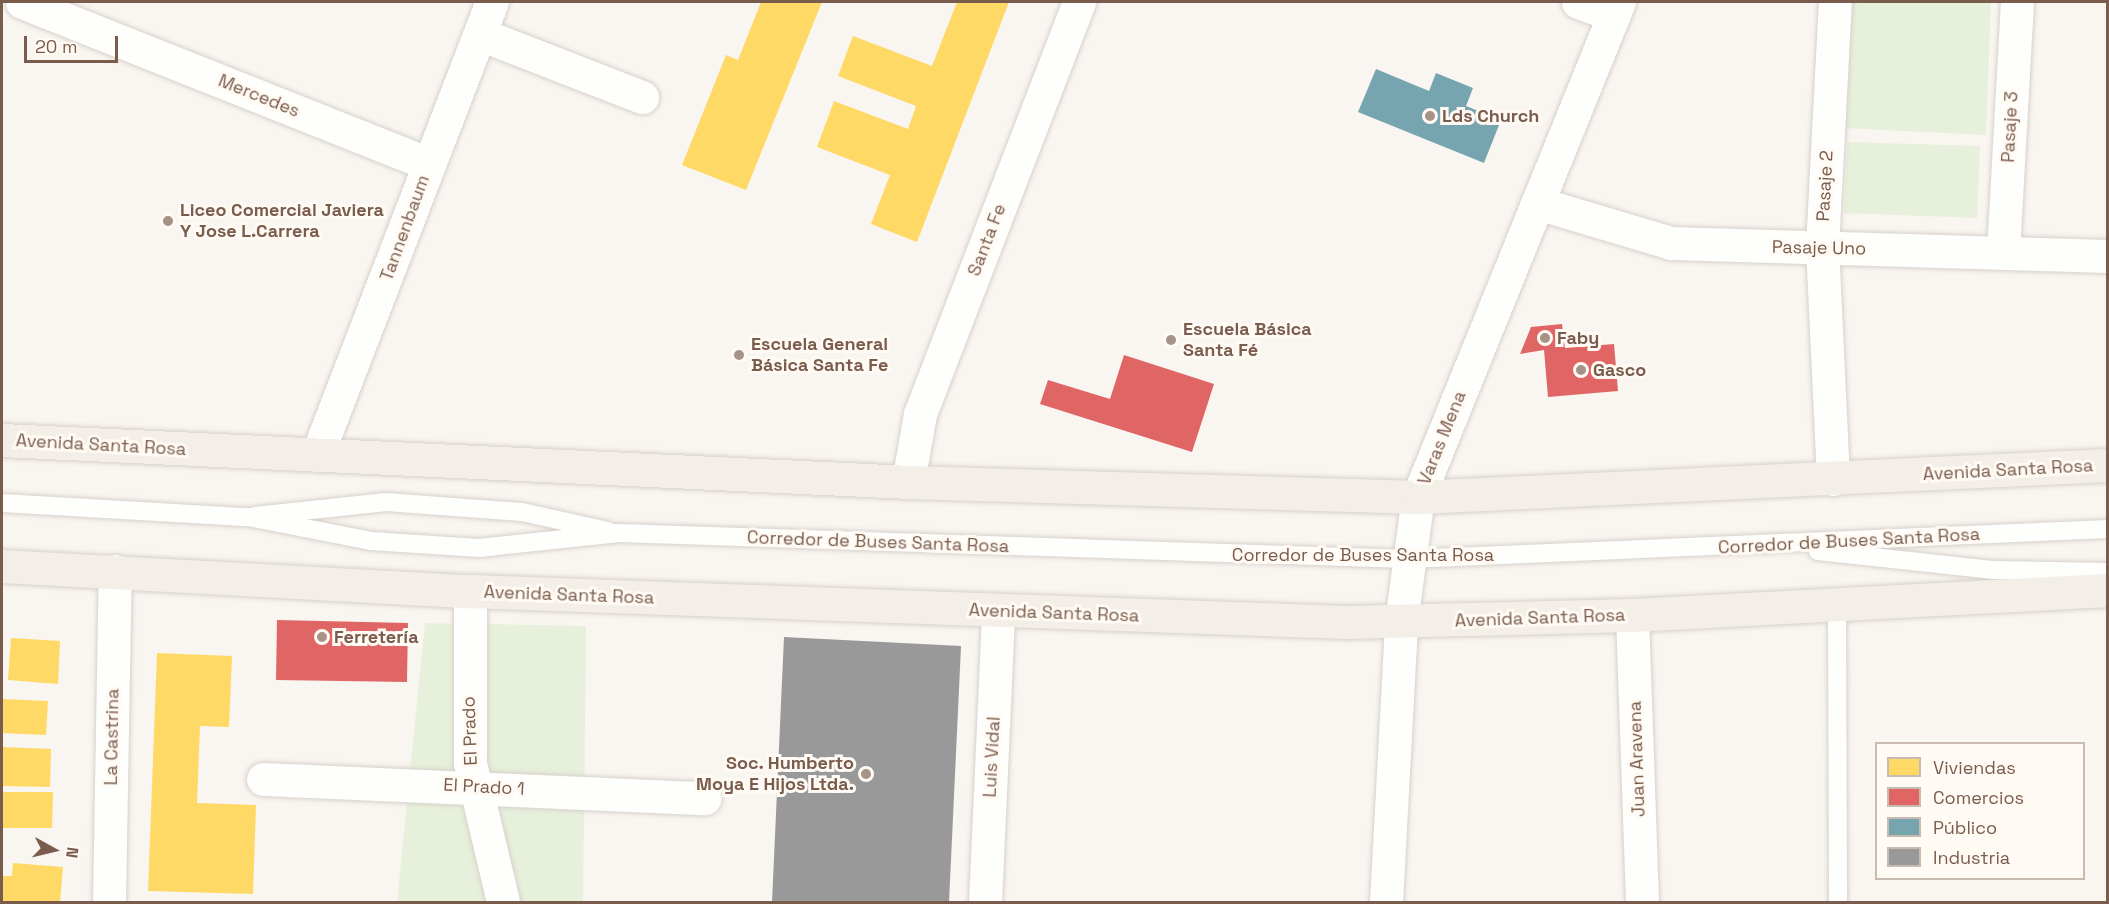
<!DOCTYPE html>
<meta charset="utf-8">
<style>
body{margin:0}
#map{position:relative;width:2109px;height:904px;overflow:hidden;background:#f9f5f0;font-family:"Space Grotesk",sans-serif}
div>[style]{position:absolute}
.green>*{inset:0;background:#e7f0db}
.homes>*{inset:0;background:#ffd966}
.shops>*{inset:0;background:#e06666}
.public>*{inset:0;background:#76a5af}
.industry>*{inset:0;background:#999}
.roads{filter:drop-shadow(0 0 2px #d7d1cb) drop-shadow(0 0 2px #d7d1cb)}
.lane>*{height:18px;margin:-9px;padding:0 9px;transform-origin:9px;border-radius:9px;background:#fefefd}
.street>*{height:33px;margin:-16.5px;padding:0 16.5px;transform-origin:16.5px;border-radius:16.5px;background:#fefefd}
.secondary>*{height:33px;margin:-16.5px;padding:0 16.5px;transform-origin:16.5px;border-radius:16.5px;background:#fefefd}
.primary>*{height:33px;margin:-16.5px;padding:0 16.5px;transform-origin:16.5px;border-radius:16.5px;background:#f3eee8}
.dots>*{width:16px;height:16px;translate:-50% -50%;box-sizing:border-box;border:3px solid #fffaf3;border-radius:50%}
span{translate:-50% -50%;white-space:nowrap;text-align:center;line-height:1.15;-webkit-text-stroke:6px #fffaf3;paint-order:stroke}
.street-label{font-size:18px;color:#7a5c4d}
.poi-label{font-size:18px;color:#7a5c4d;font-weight:700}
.left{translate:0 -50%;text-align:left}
.right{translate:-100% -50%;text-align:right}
.frame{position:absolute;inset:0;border:3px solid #7a5c4d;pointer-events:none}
.legend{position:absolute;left:1875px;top:742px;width:210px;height:138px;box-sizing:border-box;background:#fffaf3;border:2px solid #cabbb1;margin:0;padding:8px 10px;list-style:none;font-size:18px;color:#7a5c4d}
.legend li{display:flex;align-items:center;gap:12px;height:30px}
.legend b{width:30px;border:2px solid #cabbb1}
.north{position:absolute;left:24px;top:820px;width:60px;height:60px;-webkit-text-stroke:4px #fffaf3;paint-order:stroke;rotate:98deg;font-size:16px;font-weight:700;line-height:24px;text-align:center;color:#7a5c4d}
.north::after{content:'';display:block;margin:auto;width:21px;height:27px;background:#7a5c4d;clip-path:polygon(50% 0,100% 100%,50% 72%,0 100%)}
.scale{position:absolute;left:24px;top:36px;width:94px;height:27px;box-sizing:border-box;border:3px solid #7a5c4d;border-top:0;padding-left:8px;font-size:18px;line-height:21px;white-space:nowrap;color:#7a5c4d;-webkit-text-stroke:4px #fffaf3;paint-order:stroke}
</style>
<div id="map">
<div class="green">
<div style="clip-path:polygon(1849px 2px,1991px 2px,1986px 135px,1843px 128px)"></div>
<div style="clip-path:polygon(1847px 142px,1980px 146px,1977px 218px,1844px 213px)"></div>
<div style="clip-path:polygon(425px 623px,458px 624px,488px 902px,397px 902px)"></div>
<div style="clip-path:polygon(484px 624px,586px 626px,583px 902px,514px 902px,483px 762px)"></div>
</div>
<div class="homes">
<div style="clip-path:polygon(761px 2px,822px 2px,746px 190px,682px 165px,726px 55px,738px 60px)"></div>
<div style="clip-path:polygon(957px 2px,1009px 2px,917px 242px,871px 224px,890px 175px,817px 147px,834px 101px,908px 129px,916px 106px,838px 76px,853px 36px,932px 66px)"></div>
<div style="clip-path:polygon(11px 638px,60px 641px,58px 684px,8px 680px)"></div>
<div style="clip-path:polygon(157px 653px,232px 656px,229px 727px,200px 726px,197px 803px,256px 805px,253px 894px,148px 891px)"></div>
<div style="clip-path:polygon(2px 699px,48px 701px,46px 735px,2px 733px)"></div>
<div style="clip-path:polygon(2px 747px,51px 749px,50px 787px,2px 786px)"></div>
<div style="clip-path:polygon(2px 792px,53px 792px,52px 828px,2px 828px)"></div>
<div style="clip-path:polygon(13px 863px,63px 867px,60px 902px,2px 902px,2px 876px,12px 876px)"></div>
</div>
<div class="shops">
<div style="clip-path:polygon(1562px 324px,1565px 348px,1614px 344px,1618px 391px,1548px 397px,1544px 350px,1520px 354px,1531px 327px)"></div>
<div style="clip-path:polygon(1124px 355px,1214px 384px,1192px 452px,1040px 404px,1048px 380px,1110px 399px)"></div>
<div style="clip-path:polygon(277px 620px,408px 623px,407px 682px,276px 680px)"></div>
</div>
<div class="public">
<div style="clip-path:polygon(1376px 69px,1429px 91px,1436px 73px,1473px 88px,1466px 106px,1501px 120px,1484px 163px,1358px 112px)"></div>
</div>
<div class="industry">
<div style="clip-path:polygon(784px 637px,961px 646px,949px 902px,772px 902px)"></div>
</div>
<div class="roads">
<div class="lane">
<div style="left:2px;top:503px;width:246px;rotate:3.3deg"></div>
<div style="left:248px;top:517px;width:125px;rotate:11deg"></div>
<div style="left:371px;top:541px;width:108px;rotate:3.7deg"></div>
<div style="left:479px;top:548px;width:141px;rotate:-6.1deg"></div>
<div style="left:619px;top:533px;width:789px;rotate:1.89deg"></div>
<div style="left:1408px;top:559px;width:701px;rotate:-2.45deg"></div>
<div style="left:255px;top:516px;width:132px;rotate:-6.1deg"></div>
<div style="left:386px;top:502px;width:136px;rotate:4.2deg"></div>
<div style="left:522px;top:512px;width:88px;rotate:12.5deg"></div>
<div style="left:1818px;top:551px;width:177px;rotate:6.2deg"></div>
<div style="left:1994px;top:570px;width:114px;rotate:1deg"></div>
<div style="left:1837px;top:605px;width:297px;rotate:89.8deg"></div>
</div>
<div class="street">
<div style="left:22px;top:2px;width:438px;rotate:21.7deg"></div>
<div style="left:1578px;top:2px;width:38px;rotate:20deg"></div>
<div style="left:480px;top:34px;width:174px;rotate:21.3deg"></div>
<div style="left:1537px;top:203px;width:140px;rotate:16.6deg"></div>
<div style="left:1671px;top:243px;width:437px;rotate:1.7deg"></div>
<div style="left:2003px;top:252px;width:250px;rotate:-86.8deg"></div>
<div style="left:317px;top:455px;width:486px;rotate:-68.9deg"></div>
<div style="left:1833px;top:479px;width:232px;rotate:-92.7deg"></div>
<div style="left:1822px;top:247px;width:245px;rotate:-87deg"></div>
<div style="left:908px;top:482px;width:69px;rotate:-80deg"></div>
<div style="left:920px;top:414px;width:442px;rotate:-68.9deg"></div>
<div style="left:470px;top:591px;width:172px;rotate:90deg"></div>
<div style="left:470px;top:763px;width:143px;rotate:76.6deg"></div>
<div style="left:1632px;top:615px;width:287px;rotate:88deg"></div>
<div style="left:263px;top:779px;width:442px;rotate:2.5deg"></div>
<div style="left:109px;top:902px;width:331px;rotate:-89deg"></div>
<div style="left:985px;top:902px;width:291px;rotate:-87.4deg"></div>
</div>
<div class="secondary">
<div style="left:1386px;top:902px;width:280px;rotate:-86.9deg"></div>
<div style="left:1401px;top:622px;width:126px;rotate:-82.3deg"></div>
<div style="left:1418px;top:497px;width:534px;rotate:-67.9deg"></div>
</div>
<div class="primary">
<div style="left:2px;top:440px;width:907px;rotate:2.65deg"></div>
<div style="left:908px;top:482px;width:510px;rotate:1.68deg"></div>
<div style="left:1418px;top:497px;width:691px;rotate:-2.66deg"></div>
<div style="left:2px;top:566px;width:469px;rotate:3.1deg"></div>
<div style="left:470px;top:591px;width:877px;rotate:2.03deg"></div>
<div style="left:1346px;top:622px;width:286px;rotate:-1.4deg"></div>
<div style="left:1632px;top:615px;width:477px;rotate:-3deg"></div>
</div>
</div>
<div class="dots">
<div style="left:1430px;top:116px;background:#a69286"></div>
<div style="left:168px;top:221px;background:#a69286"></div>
<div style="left:1545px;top:338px;background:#a69286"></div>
<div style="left:1171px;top:340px;background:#a69286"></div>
<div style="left:739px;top:355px;background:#a69286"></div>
<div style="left:1581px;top:370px;background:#a69286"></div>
<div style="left:322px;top:637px;background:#a69286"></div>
<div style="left:866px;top:774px;background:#a69286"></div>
</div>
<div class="street-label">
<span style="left:259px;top:96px;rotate:22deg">Mercedes</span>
<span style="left:2010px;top:127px;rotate:-87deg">Pasaje 3</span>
<span style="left:1825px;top:186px;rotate:-87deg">Pasaje 2</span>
<span style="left:405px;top:228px;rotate:-70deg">Tannenbaum</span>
<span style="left:987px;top:240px;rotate:-69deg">Santa Fe</span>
<span style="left:1819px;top:248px;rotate:1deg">Pasaje Uno</span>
<span style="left:1442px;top:438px;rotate:-68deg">Varas Mena</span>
<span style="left:101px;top:445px;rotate:3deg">Avenida Santa Rosa</span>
<span style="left:2008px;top:470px;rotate:-3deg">Avenida Santa Rosa</span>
<span style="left:1849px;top:541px;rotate:-3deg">Corredor de Buses Santa Rosa</span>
<span style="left:878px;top:542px;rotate:2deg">Corredor de Buses Santa Rosa</span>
<span style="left:1363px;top:555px">Corredor de Buses Santa Rosa</span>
<span style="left:569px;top:595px;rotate:2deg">Avenida Santa Rosa</span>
<span style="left:1054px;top:613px;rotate:2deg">Avenida Santa Rosa</span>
<span style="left:1540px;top:618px;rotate:-2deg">Avenida Santa Rosa</span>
<span style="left:470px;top:731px;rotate:-92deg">El Prado</span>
<span style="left:112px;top:737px;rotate:-89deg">La Castrina</span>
<span style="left:992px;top:757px;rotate:-87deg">Luis Vidal</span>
<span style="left:1637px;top:759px;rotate:-92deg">Juan Aravena</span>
<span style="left:484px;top:787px;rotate:3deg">El Prado 1</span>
</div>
<div class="poi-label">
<span class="left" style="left:1442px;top:116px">Lds Church</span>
<span class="left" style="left:180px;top:221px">Liceo Comercial Javiera<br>Y Jose L.Carrera</span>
<span class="left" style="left:1183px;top:340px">Escuela Básica<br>Santa Fé</span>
<span class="left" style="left:1557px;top:338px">Faby</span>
<span class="left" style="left:751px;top:355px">Escuela General<br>Básica Santa Fe</span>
<span class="left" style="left:1593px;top:370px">Gasco</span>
<span class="left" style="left:334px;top:637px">Ferretería</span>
<span class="right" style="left:854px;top:774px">Soc. Humberto<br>Moya E Hijos Ltda.</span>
</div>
<div class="frame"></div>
<ul class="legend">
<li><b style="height:16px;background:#ffd966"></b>Viviendas</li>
<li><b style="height:16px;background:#e06666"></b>Comercios</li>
<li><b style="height:16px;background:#76a5af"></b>Público</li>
<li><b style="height:16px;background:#999"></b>Industria</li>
</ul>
<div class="north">N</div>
<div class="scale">20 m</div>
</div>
